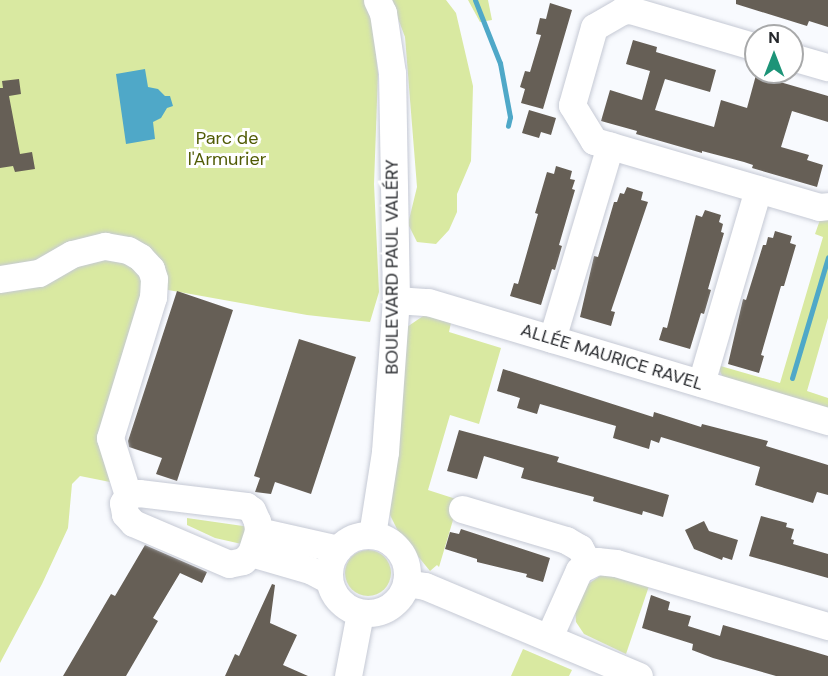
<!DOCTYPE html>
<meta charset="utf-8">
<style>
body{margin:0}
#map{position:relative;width:828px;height:676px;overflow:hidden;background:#f8fafe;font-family:"DM Sans",sans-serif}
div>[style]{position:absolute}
.green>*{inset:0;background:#d9e9a1}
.round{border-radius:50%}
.water>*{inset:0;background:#4fa8c8}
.stream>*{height:5px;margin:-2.5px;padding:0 2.5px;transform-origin:2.5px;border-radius:2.5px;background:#4fa8c8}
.building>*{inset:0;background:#665f56}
.roads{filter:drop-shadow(0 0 2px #c5c9d4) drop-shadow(0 0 2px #c5c9d4)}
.minor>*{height:27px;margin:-13.5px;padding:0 13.5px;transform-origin:13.5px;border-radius:13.5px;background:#fff}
.minor>.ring{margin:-13.5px;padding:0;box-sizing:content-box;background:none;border:27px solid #fff;border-radius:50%}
span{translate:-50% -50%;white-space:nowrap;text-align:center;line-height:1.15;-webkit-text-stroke:6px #fff;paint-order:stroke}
.park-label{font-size:18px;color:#505b05}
.street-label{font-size:18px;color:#25272b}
.north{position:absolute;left:744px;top:24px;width:60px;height:60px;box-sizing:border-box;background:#fff;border:2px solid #a8a9aa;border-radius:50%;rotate:0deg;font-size:16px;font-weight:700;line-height:24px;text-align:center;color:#25272b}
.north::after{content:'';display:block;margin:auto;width:21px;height:27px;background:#1d9478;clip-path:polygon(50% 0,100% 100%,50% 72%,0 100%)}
</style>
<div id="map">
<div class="green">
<div style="clip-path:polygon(0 0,366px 0,373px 26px,378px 73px,374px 184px,379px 292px,370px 322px,307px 315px,146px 286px,110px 482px,80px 476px,72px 484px,68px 528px,42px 584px,0 663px)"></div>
<div style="clip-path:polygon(391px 0,446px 0,456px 13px,473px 86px,471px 161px,457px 194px,457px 212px,449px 230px,436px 244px,417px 242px,408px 224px,417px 187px,405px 37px)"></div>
<div style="clip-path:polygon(468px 0,488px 0,492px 20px,480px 22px)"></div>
<div style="clip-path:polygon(828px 215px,828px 318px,807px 391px,828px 398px,828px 414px,726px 384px,717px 365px,780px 383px,823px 237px,815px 234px,821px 217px)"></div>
<div style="clip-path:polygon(426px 314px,452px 318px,449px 332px,501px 348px,479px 424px,450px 415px,428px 490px,459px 500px,439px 567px,437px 565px,430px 571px,399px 533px,388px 511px,407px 327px)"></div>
<div style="clip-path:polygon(187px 518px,250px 527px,246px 545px,215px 538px,187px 525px)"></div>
<div class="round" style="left:345px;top:550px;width:46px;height:46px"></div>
<div style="clip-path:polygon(603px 574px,649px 586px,626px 654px,584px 634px,576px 622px,575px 608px,585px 586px)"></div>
<div style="clip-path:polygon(523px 649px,572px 670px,569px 676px,511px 676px)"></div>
</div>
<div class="water">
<div style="clip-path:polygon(145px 69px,148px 87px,158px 89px,165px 96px,170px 96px,173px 106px,167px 108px,161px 118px,153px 122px,155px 139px,126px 144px,116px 74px)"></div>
</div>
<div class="stream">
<div style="left:475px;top:0;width:68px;rotate:68.4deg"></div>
<div style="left:500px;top:63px;width:55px;rotate:79.5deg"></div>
<div style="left:510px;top:117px;width:9px;rotate:103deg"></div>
<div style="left:792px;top:378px;width:126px;rotate:-73.4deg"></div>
</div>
<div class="building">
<div style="clip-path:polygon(736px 0,828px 0,828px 27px,809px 21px,807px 26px,736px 4px)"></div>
<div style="clip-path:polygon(550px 3px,572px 10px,543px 109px,521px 103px,525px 89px,520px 87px,525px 71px,530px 72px,541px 35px,536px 34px,540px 18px,546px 19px)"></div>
<div style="clip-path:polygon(633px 40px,657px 47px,656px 52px,716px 70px,710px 92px,665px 79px,655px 110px,714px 127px,721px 100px,747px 108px,756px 75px,828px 96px,828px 122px,792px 111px,781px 147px,809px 155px,807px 160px,823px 165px,817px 187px,752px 168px,753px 165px,744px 162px,702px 151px,702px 153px,636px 134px,637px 131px,601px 121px,610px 90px,642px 100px,650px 71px,626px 64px)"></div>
<div style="clip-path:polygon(19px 79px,21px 94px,9px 96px,20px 154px,32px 152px,35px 169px,15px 172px,13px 166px,0 168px,0 88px,3px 88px,2px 81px)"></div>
<div style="clip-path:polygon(529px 110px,556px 118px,551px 135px,541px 132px,539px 138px,522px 133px)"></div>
<div style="clip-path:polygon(556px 166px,572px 171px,570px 179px,575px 180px,572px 189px,575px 190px,559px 245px,562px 246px,555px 270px,552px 269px,541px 305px,510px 296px,514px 283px,518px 284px,538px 214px,535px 213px,547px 172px,554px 174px)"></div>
<div style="clip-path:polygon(627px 187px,643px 192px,641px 200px,648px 202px,611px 311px,615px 312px,611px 326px,580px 317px,594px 256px,598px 257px,614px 202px,617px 202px,620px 193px,624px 194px)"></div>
<div style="clip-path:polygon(705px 210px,721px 215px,719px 222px,723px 224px,721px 232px,724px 233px,708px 289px,711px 290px,704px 314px,701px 313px,690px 349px,659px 340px,663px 327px,667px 328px,696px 215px,702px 217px)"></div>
<div style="clip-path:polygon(775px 231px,792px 236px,790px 243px,796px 245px,784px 286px,781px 286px,761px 355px,764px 356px,759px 373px,728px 364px,743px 299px,746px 300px,763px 245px,766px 245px,768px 237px,773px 238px)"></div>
<div style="clip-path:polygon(177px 291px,233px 310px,177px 481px,156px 474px,162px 458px,129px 447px,128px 441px)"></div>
<div style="clip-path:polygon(299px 339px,356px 357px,311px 494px,275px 482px,271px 494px,255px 492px,260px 478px,254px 476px)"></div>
<div style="clip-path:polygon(503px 369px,653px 417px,654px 412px,701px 427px,702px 424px,768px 441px,766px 446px,828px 465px,828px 495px,817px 492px,813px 503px,755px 485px,760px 467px,661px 437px,659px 443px,651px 440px,649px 449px,613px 438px,616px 426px,540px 404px,537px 414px,517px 408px,520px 398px,497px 391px)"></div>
<div style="clip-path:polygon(459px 430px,559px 457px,557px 462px,669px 495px,663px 517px,643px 511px,642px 515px,593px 501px,594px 497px,521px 478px,524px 468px,484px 456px,477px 479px,447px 471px)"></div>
<div style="clip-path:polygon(761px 516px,787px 523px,786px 527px,794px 529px,791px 539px,794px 540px,793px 544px,828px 554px,828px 578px,749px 556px)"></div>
<div style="clip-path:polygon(704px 521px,709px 531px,738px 540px,732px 560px,723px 557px,722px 560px,694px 549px,685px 530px)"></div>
<div style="clip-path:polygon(461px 529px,550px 558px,543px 582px,526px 577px,527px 574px,477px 562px,477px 559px,445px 549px,450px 532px,459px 534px)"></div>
<div style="clip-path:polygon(145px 545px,207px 572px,202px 583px,180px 573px,153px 618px,158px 621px,126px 676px,63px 676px,111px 594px,115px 596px)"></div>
<div style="clip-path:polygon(272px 584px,275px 585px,270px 623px,297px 635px,283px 665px,308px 676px,225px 676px,235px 654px,239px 656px)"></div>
<div style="clip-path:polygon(651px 595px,670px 602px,668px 610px,691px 616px,688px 626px,720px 636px,723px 625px,828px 656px,828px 676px,776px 676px,713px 658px,692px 650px,693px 644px,642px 628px)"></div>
</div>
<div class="roads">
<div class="minor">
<div style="left:756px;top:47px;width:131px;rotate:-163.6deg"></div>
<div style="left:630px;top:10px;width:8px;rotate:173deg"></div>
<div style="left:622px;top:11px;width:32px;rotate:150deg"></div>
<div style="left:594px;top:27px;width:81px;rotate:105.8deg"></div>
<div style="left:572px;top:105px;width:42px;rotate:58.6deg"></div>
<div style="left:594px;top:141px;width:234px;rotate:16.3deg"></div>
<div style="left:819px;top:207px;width:9px;rotate:-6deg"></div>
<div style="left:792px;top:57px;width:37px;rotate:16deg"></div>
<div style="left:0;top:279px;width:39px;rotate:-9deg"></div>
<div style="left:39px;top:273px;width:38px;rotate:-30deg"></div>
<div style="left:72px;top:254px;width:34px;rotate:-14deg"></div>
<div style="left:105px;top:246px;width:23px;rotate:10deg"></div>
<div style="left:128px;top:250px;width:14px;rotate:30deg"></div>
<div style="left:140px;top:257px;width:16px;rotate:47deg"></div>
<div style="left:151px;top:269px;width:10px;rotate:73deg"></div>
<div style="left:154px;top:279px;width:18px;rotate:93deg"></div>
<div style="left:153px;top:297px;width:147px;rotate:107deg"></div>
<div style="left:110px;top:438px;width:60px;rotate:72.5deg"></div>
<div style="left:396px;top:300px;width:32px;rotate:4deg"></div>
<div style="left:428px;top:302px;width:417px;rotate:16.6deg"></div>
<div style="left:552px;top:339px;width:202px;rotate:-73.3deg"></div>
<div style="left:701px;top:383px;width:202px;rotate:-73.6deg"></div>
<div style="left:139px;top:493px;width:108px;rotate:6.9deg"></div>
<div style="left:246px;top:506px;width:7px;rotate:34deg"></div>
<div style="left:252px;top:510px;width:12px;rotate:66deg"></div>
<div style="left:257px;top:521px;width:10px;rotate:84deg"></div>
<div style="left:258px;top:531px;width:23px;rotate:108deg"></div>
<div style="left:251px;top:553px;width:11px;rotate:135deg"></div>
<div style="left:243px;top:561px;width:14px;rotate:168deg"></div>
<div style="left:229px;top:564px;width:104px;rotate:-156.9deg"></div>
<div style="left:133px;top:523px;width:12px;rotate:-132deg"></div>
<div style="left:125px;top:514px;width:11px;rotate:-100deg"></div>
<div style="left:123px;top:503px;width:9px;rotate:-58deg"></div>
<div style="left:128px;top:495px;width:11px;rotate:-10deg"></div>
<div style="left:462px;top:509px;width:109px;rotate:16.6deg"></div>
<div style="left:566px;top:540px;width:16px;rotate:30deg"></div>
<div style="left:580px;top:548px;width:17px;rotate:62deg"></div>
<div style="left:258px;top:531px;width:82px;rotate:12.7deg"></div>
<div style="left:372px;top:535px;width:84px;rotate:-81.1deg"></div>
<div style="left:385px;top:452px;width:152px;rotate:-85.9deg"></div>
<div style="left:396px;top:300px;width:227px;rotate:-91deg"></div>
<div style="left:392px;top:73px;width:61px;rotate:-98.5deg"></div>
<div style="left:383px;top:13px;width:14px;rotate:-115deg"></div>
<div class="ring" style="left:329px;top:535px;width:51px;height:51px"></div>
<div style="left:251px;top:553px;width:61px;rotate:16.1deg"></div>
<div style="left:310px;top:570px;width:21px;rotate:28deg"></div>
<div style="left:406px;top:583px;width:19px;rotate:9deg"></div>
<div style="left:425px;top:586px;width:232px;rotate:22.8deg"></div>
<div style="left:549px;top:637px;width:73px;rotate:-65.9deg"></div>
<div style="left:579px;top:570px;width:20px;rotate:-27deg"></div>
<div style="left:597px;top:561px;width:19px;rotate:6deg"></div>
<div style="left:616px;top:563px;width:221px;rotate:16.6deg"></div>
<div style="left:348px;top:676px;width:64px;rotate:-79.2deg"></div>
</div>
</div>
<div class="park-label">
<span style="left:227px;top:149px">Parc de<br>l'Armurier</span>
</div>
<div class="street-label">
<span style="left:392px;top:267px;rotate:-90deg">BOULEVARD PAUL VALÉRY</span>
<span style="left:612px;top:357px;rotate:17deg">ALLÉE MAURICE RAVEL</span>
</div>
<div class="north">N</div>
</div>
